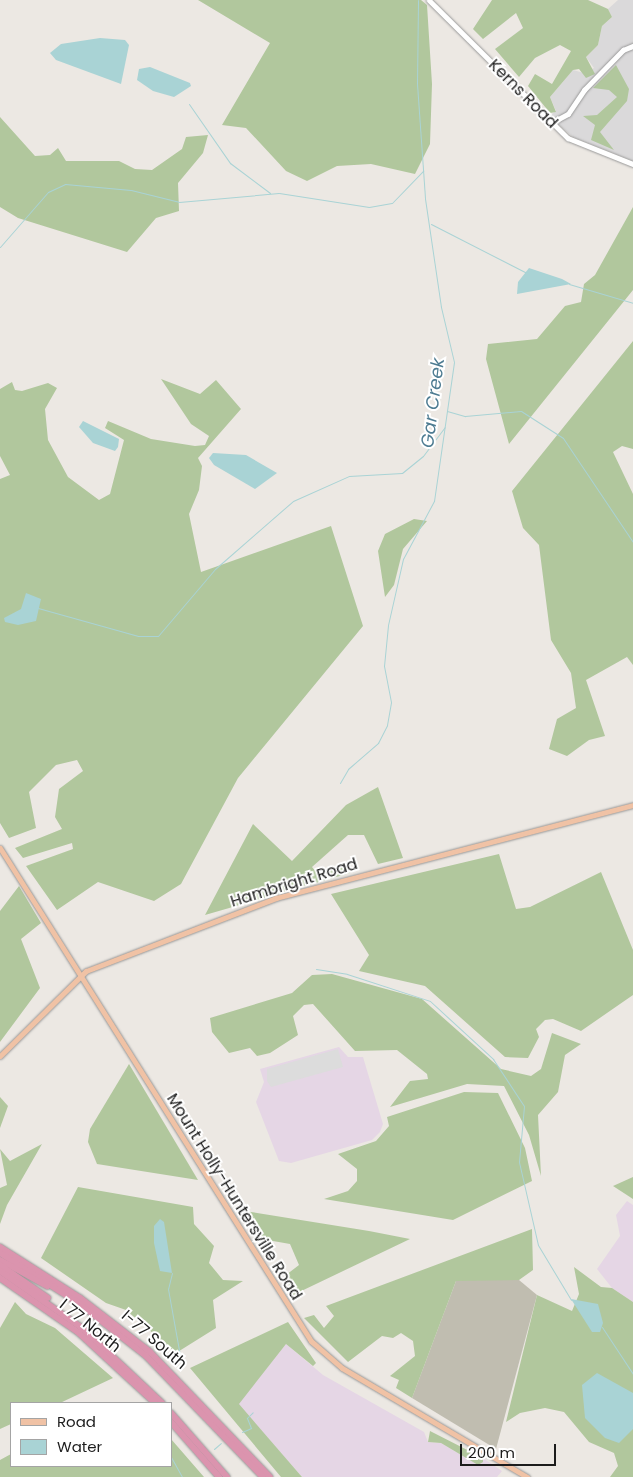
<!DOCTYPE html>
<style>
body{margin:0}
#map{position:relative;width:633px;height:1477px;overflow:hidden;background:#ece8e3;font-family:Poppins,sans-serif}
div>[style]{position:absolute}
.residential>*{inset:0;background:#dad9da}
.industrial>*{inset:0;background:#e5d6e5}
.construction>*{inset:0;background:#c0bdb0}
.forest>*{inset:0;background:#b1c79d}
.parking>*{inset:0;background:#dcdcdc}
.water>*{inset:0;background:#a9d3d5}
.stream>*{height:1px;margin:-0.5px;padding:0 0.5px;transform-origin:0.5px;border-radius:0.5px;background:#a9d3d5}
.roads{filter:drop-shadow(0 0 1px #999) drop-shadow(0 0 1px #999)}
.minor>*{height:4.5px;margin:-2.25px;padding:0 2.25px;transform-origin:2.25px;border-radius:2.25px;background:#fff}
.major>*{height:5px;margin:-2.5px;padding:0 2.5px;transform-origin:2.5px;border-radius:2.5px;background:#f0c2a5}
.highway>*{height:6px;margin:-3px;padding:0 3px;transform-origin:3px;border-radius:3px;background:#db94ae}
span{translate:-50% -50%;white-space:nowrap;text-align:center;line-height:1.15;-webkit-text-stroke:4px #fff;paint-order:stroke}
.street-label{font-size:16px;color:#1c1c1c}
.water-label{font-size:18px;color:#4e7c92;font-style:italic}
.legend{position:absolute;left:10px;top:1402px;width:162px;height:65px;box-sizing:border-box;background:#fff;border:1px solid #a4a4a4;margin:0;padding:6px 9px;list-style:none;font-size:15px;color:#1c1c1c}
.legend li{display:flex;align-items:center;gap:10px;height:25px}
.legend b{width:25px;border:1px solid #a4a4a4}
.scale{position:absolute;left:460px;top:1444px;width:96px;height:22px;box-sizing:border-box;border:2px solid #1c1c1c;border-top:0;padding-left:6px;font-size:15px;line-height:18px;white-space:nowrap;color:#1c1c1c;-webkit-text-stroke:4px #fff;paint-order:stroke}
</style>
<div id="map">
<div class="residential">
<div style="clip-path:polygon(618px 0,633px 0,633px 161px,573px 137px,549px 116px,556px 111px,550px 97px,573px 70px,584px 73px,594px 68px,586px 57px,598px 45px,602px 26px,612px 17px,608px 9px)"></div>
</div>
<div class="industrial">
<div style="clip-path:polygon(339px 1047px,348px 1057px,363px 1057px,383px 1124px,380px 1132px,372px 1140px,291px 1163px,279px 1161px,256px 1102px,264px 1082px,260px 1069px)"></div>
<div style="clip-path:polygon(627px 1201px,633px 1205px,633px 1302px,612px 1288px,597px 1269px,620px 1236px,616px 1215px)"></div>
<div style="clip-path:polygon(286px 1344px,323px 1375px,424px 1432px,428px 1442px,441px 1443px,478px 1465px,483px 1458px,502px 1471px,497px 1477px,302px 1477px,238px 1404px)"></div>
</div>
<div class="construction">
<div style="clip-path:polygon(469px 1277px,519px 1280px,537px 1295px,496px 1449px,412px 1398px,456px 1281px)"></div>
</div>
<div class="forest">
<div style="clip-path:polygon(198px 0,421px 0,427px 5px,432px 84px,430px 144px,415px 174px,371px 164px,337px 166px,307px 181px,286px 171px,246px 128px,222px 125px,270px 43px)"></div>
<div style="clip-path:polygon(492px 0,588px 0,608px 9px,612px 17px,602px 26px,598px 45px,586px 57px,595px 74px,586px 78px,579px 69px,573px 70px,550px 97px,556px 112px,550px 113px,528px 86px,535px 74px,552px 84px,571px 51px,560px 45px,535px 58px,519px 77px,495px 49px,523px 28px,516px 13px,483px 39px,473px 29px)"></div>
<div style="clip-path:polygon(616px 65px,629px 89px,627px 101px,600px 132px,614px 150px,591px 140px,595px 125px,583px 116px,597px 115px,617px 97px,609px 90px,593px 88px)"></div>
<div style="clip-path:polygon(0 117px,35px 156px,50px 155px,58px 148px,66px 161px,119px 161px,135px 169px,152px 170px,182px 149px,186px 137px,208px 135px,203px 153px,178px 183px,179px 211px,156px 218px,127px 252px,18px 218px,0 207px)"></div>
<div style="clip-path:polygon(633px 207px,633px 290px,509px 444px,486px 359px,488px 344px,537px 339px,565px 306px,581px 302px,584px 284px,595px 275px)"></div>
<div style="clip-path:polygon(633px 341px,633px 449px,622px 446px,613px 452px,633px 494px,633px 665px,627px 657px,586px 680px,605px 736px,589px 740px,567px 756px,549px 749px,557px 719px,576px 708px,571px 673px,551px 640px,539px 545px,523px 528px,512px 491px)"></div>
<div style="clip-path:polygon(161px 379px,200px 394px,216px 380px,241px 409px,198px 458px,202px 466px,199px 490px,189px 514px,201px 572px,331px 526px,363px 626px,238px 778px,181px 884px,154px 901px,98px 882px,57px 910px,26px 866px,73px 849px,72px 843px,23px 858px,15px 848px,62px 829px,55px 817px,59px 789px,83px 771px,77px 760px,56px 765px,29px 792px,36px 828px,9px 838px,0 823px,0 479px,10px 475px,0 456px,0 389px,12px 382px,15px 390px,22px 391px,48px 383px,57px 388px,45px 409px,48px 440px,68px 477px,99px 500px,110px 494px,124px 440px,105px 428px,108px 421px,151px 439px,195px 446px,205px 445px,209px 436px,191px 424px)"></div>
<div style="clip-path:polygon(414px 519px,427px 521px,403px 549px,394px 585px,385px 597px,378px 551px,385px 534px)"></div>
<div style="clip-path:polygon(378px 787px,403px 858px,378px 864px,364px 835px,348px 835px,312px 867px,316px 872px,343px 867px,350px 873px,205px 915px,253px 824px,292px 861px,346px 805px)"></div>
<div style="clip-path:polygon(499px 854px,516px 909px,530px 907px,601px 872px,633px 950px,633px 995px,581px 1031px,553px 1019px,545px 1020px,536px 1029px,539px 1037px,528px 1058px,505px 1057px,425px 986px,359px 971px,369px 955px,331px 894px)"></div>
<div style="clip-path:polygon(19px 886px,41px 923px,21px 939px,40px 988px,0 1042px,0 911px)"></div>
<div style="clip-path:polygon(332px 974px,422px 999px,501px 1069px,531px 1076px,541px 1069px,552px 1033px,581px 1044px,565px 1055px,558px 1092px,538px 1115px,541px 1176px,529px 1135px,504px 1086px,467px 1084px,390px 1107px,410px 1081px,428px 1079px,427px 1074px,397px 1050px,355px 1051px,313px 1004px,304px 1005px,293px 1016px,298px 1035px,270px 1053px,257px 1056px,250px 1048px,229px 1053px,212px 1032px,210px 1018px,292px 993px,312px 975px)"></div>
<div style="clip-path:polygon(129px 1064px,198px 1180px,97px 1164px,88px 1142px,90px 1129px)"></div>
<div style="clip-path:polygon(464px 1092px,498px 1093px,525px 1148px,532px 1181px,453px 1220px,324px 1199px,348px 1191px,357px 1181px,357px 1169px,338px 1154px,376px 1141px,389px 1126px,387px 1117px)"></div>
<div style="clip-path:polygon(0 1097px,8px 1106px,0 1128px)"></div>
<div style="clip-path:polygon(42px 1144px,7px 1205px,0 1224px,0 1188px,7px 1185px,0 1149px,10px 1161px)"></div>
<div style="clip-path:polygon(633px 1177px,633px 1199px,613px 1186px)"></div>
<div style="clip-path:polygon(78px 1187px,193px 1207px,194px 1224px,214px 1246px,209px 1263px,223px 1280px,243px 1281px,213px 1300px,216px 1328px,176px 1353px,126px 1310px,106px 1303px,41px 1258px)"></div>
<div style="clip-path:polygon(245px 1211px,369px 1231px,410px 1239px,293px 1295px,286px 1275px,299px 1265px,290px 1244px,256px 1238px)"></div>
<div style="clip-path:polygon(532px 1229px,533px 1270px,519px 1280px,456px 1281px,412px 1398px,396px 1388px,399px 1380px,390px 1376px,415px 1356px,413px 1341px,401px 1333px,393px 1338px,382px 1336px,348px 1362px,304px 1318px,314px 1315px,324px 1328px,334px 1316px,326px 1306px)"></div>
<div style="clip-path:polygon(574px 1267px,601px 1287px,612px 1288px,633px 1302px,633px 1477px,610px 1477px,618px 1466px,614px 1453px,589px 1442px,564px 1412px,545px 1408px,520px 1413px,506px 1422px,537px 1295px,572px 1311px,579px 1294px)"></div>
<div style="clip-path:polygon(15px 1302px,26px 1314px,55px 1328px,113px 1378px,60px 1403px,11px 1403px,11px 1424px,0 1429px,0 1328px)"></div>
<div style="clip-path:polygon(288px 1322px,316px 1363px,313px 1366px,286px 1344px,239px 1404px,302px 1477px,281px 1477px,190px 1368px)"></div>
<div style="clip-path:polygon(430px 1431px,483px 1458px,483px 1462px,478px 1465px,441px 1443px,428px 1442px)"></div>
<div style="clip-path:polygon(171px 1439px,204px 1477px,0 1477px,0 1460px,11px 1454px,11px 1466px,171px 1466px)"></div>
</div>
<div class="parking">
<div style="clip-path:polygon(338px 1049px,343px 1067px,271px 1087px,267px 1081px,267px 1069px)"></div>
</div>
<div class="water">
<div style="clip-path:polygon(100px 38px,125px 40px,129px 45px,121px 84px,56px 60px,50px 53px,61px 44px)"></div>
<div style="clip-path:polygon(150px 67px,190px 83px,191px 86px,174px 97px,153px 91px,137px 80px,139px 69px)"></div>
<div style="clip-path:polygon(529px 268px,562px 279px,571px 284px,517px 294px,518px 282px)"></div>
<div style="clip-path:polygon(83px 421px,119px 439px,118px 447px,115px 451px,93px 443px,79px 427px)"></div>
<div style="clip-path:polygon(213px 453px,246px 455px,277px 473px,255px 489px,214px 465px,209px 458px)"></div>
<div style="clip-path:polygon(26px 593px,41px 599px,36px 621px,18px 625px,5px 622px,4px 618px,21px 609px)"></div>
<div style="clip-path:polygon(160px 1219px,164px 1222px,172px 1273px,160px 1271px,154px 1243px,154px 1226px)"></div>
<div style="clip-path:polygon(571px 1299px,598px 1304px,603px 1323px,600px 1332px,592px 1332px)"></div>
<div style="clip-path:polygon(597px 1373px,633px 1393px,633px 1429px,619px 1443px,605px 1438px,585px 1418px,582px 1385px)"></div>
</div>
<div class="stream">
<div style="left:189px;top:104px;width:72px;rotate:55.2deg"></div>
<div style="left:230px;top:163px;width:50px;rotate:36.9deg"></div>
<div style="left:431px;top:224px;width:106px;rotate:27.1deg"></div>
<div style="left:0;top:247px;width:73px;rotate:-48.9deg"></div>
<div style="left:48px;top:192px;width:19px;rotate:-25deg"></div>
<div style="left:65px;top:184px;width:66px;rotate:5.2deg"></div>
<div style="left:131px;top:190px;width:49px;rotate:14deg"></div>
<div style="left:179px;top:202px;width:100px;rotate:-5.1deg"></div>
<div style="left:279px;top:193px;width:91px;rotate:8.8deg"></div>
<div style="left:369px;top:207px;width:23px;rotate:-10deg"></div>
<div style="left:392px;top:203px;width:45px;rotate:-45.9deg"></div>
<div style="left:569px;top:284px;width:67px;rotate:16.5deg"></div>
<div style="left:447px;top:411px;width:19px;rotate:16deg"></div>
<div style="left:465px;top:416px;width:56px;rotate:-5.1deg"></div>
<div style="left:521px;top:411px;width:50px;rotate:32.7deg"></div>
<div style="left:563px;top:438px;width:125px;rotate:56.1deg"></div>
<div style="left:38px;top:608px;width:104px;rotate:15.6deg"></div>
<div style="left:138px;top:636px;width:20px"></div>
<div style="left:158px;top:636px;width:88px;rotate:-49.6deg"></div>
<div style="left:215px;top:569px;width:103px;rotate:-41.1deg"></div>
<div style="left:293px;top:501px;width:61px;rotate:-24.1deg"></div>
<div style="left:349px;top:476px;width:53px;rotate:-3.2deg"></div>
<div style="left:402px;top:473px;width:27px;rotate:-39deg"></div>
<div style="left:423px;top:456px;width:36px;rotate:-53deg"></div>
<div style="left:340px;top:783px;width:16px;rotate:-60deg"></div>
<div style="left:348px;top:769px;width:40px;rotate:-41deg"></div>
<div style="left:378px;top:743px;width:20px;rotate:-63deg"></div>
<div style="left:387px;top:725px;width:23px;rotate:-80deg"></div>
<div style="left:391px;top:702px;width:37px;rotate:-101deg"></div>
<div style="left:384px;top:666px;width:41px;rotate:-84.4deg"></div>
<div style="left:388px;top:625px;width:68px;rotate:-77.2deg"></div>
<div style="left:403px;top:559px;width:66px;rotate:-61.9deg"></div>
<div style="left:434px;top:501px;width:140px;rotate:-81.8deg"></div>
<div style="left:454px;top:362px;width:57px;rotate:-103.3deg"></div>
<div style="left:441px;top:307px;width:110px;rotate:-98.4deg"></div>
<div style="left:425px;top:198px;width:114px;rotate:-94deg"></div>
<div style="left:417px;top:84px;width:84px;rotate:-89.3deg"></div>
<div style="left:316px;top:969px;width:31px;rotate:9deg"></div>
<div style="left:347px;top:974px;width:87px;rotate:18deg"></div>
<div style="left:430px;top:1001px;width:86px;rotate:42.6deg"></div>
<div style="left:493px;top:1059px;width:56px;rotate:56.6deg"></div>
<div style="left:524px;top:1106px;width:56px;rotate:95.1deg"></div>
<div style="left:519px;top:1162px;width:85px;rotate:77.1deg"></div>
<div style="left:538px;top:1245px;width:64px;rotate:59deg"></div>
<div style="left:172px;top:1273px;width:16px;rotate:104deg"></div>
<div style="left:168px;top:1289px;width:68px;rotate:79.8deg"></div>
<div style="left:602px;top:1327px;width:56px;rotate:56.6deg"></div>
<div style="left:242px;top:1432px;width:10px;rotate:-24deg"></div>
<div style="left:251px;top:1428px;width:11px;rotate:-112deg"></div>
<div style="left:247px;top:1418px;width:8px;rotate:-45deg"></div>
<div style="left:214px;top:1449px;width:9px;rotate:-41deg"></div>
<div style="left:171px;top:1457px;width:23px;rotate:61deg"></div>
</div>
<div class="roads">
<div class="minor">
<div style="left:429px;top:0;width:196px;rotate:44.8deg"></div>
<div style="left:568px;top:138px;width:70px;rotate:21.8deg"></div>
<div style="left:551px;top:123px;width:19px;rotate:-28deg"></div>
<div style="left:568px;top:114px;width:29px;rotate:-56deg"></div>
<div style="left:584px;top:90px;width:56px;rotate:-45.7deg"></div>
<div style="left:623px;top:50px;width:11px;rotate:-22deg"></div>
</div>
<div class="major">
<div style="left:0;top:848px;width:583px;rotate:57.75deg"></div>
<div style="left:311px;top:1341px;width:41px;rotate:41.1deg"></div>
<div style="left:342px;top:1368px;width:215px;rotate:30.5deg"></div>
<div style="left:0;top:1056px;width:121px;rotate:-44.7deg"></div>
<div style="left:86px;top:971px;width:204px;rotate:-21deg"></div>
<div style="left:276px;top:898px;width:369px;rotate:-14.6deg"></div>
</div>
<div class="highway">
<div style="left:0;top:1247px;width:95px;rotate:32.5deg"></div>
<div style="left:80px;top:1298px;width:88px;rotate:37.6deg"></div>
<div style="left:150px;top:1352px;width:173px;rotate:46.2deg"></div>
<div style="left:0;top:1253px;width:91px;rotate:32.5deg"></div>
<div style="left:77px;top:1302px;width:88px;rotate:38deg"></div>
<div style="left:146px;top:1356px;width:168px;rotate:46deg"></div>
<div style="left:0;top:1260px;width:54px;rotate:29deg"></div>
<div style="left:0;top:1265px;width:58px;rotate:34.5deg"></div>
<div style="left:0;top:1271px;width:100px;rotate:34.8deg"></div>
<div style="left:82px;top:1328px;width:110px;rotate:43.2deg"></div>
<div style="left:0;top:1278px;width:96px;rotate:34.8deg"></div>
<div style="left:79px;top:1333px;width:103px;rotate:42.6deg"></div>
<div style="left:171px;top:1413px;width:85px;rotate:48.8deg"></div>
<div style="left:171px;top:1422px;width:73px;rotate:48.9deg"></div>
</div>
</div>
<div class="street-label">
<span style="left:523px;top:94px;rotate:45deg">Kerns Road</span>
<span style="left:294px;top:883px;rotate:-17deg">Hambright Road</span>
<span style="left:234px;top:1197px;rotate:58deg">Mount Holly-Huntersville Road</span>
<span style="left:90px;top:1326px;rotate:39deg">I 77 North</span>
<span style="left:154px;top:1340px;rotate:41deg">I-77 South</span>
</div>
<div class="water-label">
<span style="left:433px;top:403px;rotate:-83deg">Gar Creek</span>
</div>
<ul class="legend">
<li><b style="height:6px;background:#f0c2a5"></b>Road</li>
<li><b style="height:14px;background:#a9d3d5"></b>Water</li>
</ul>
<div class="scale">200 m</div>
</div>
